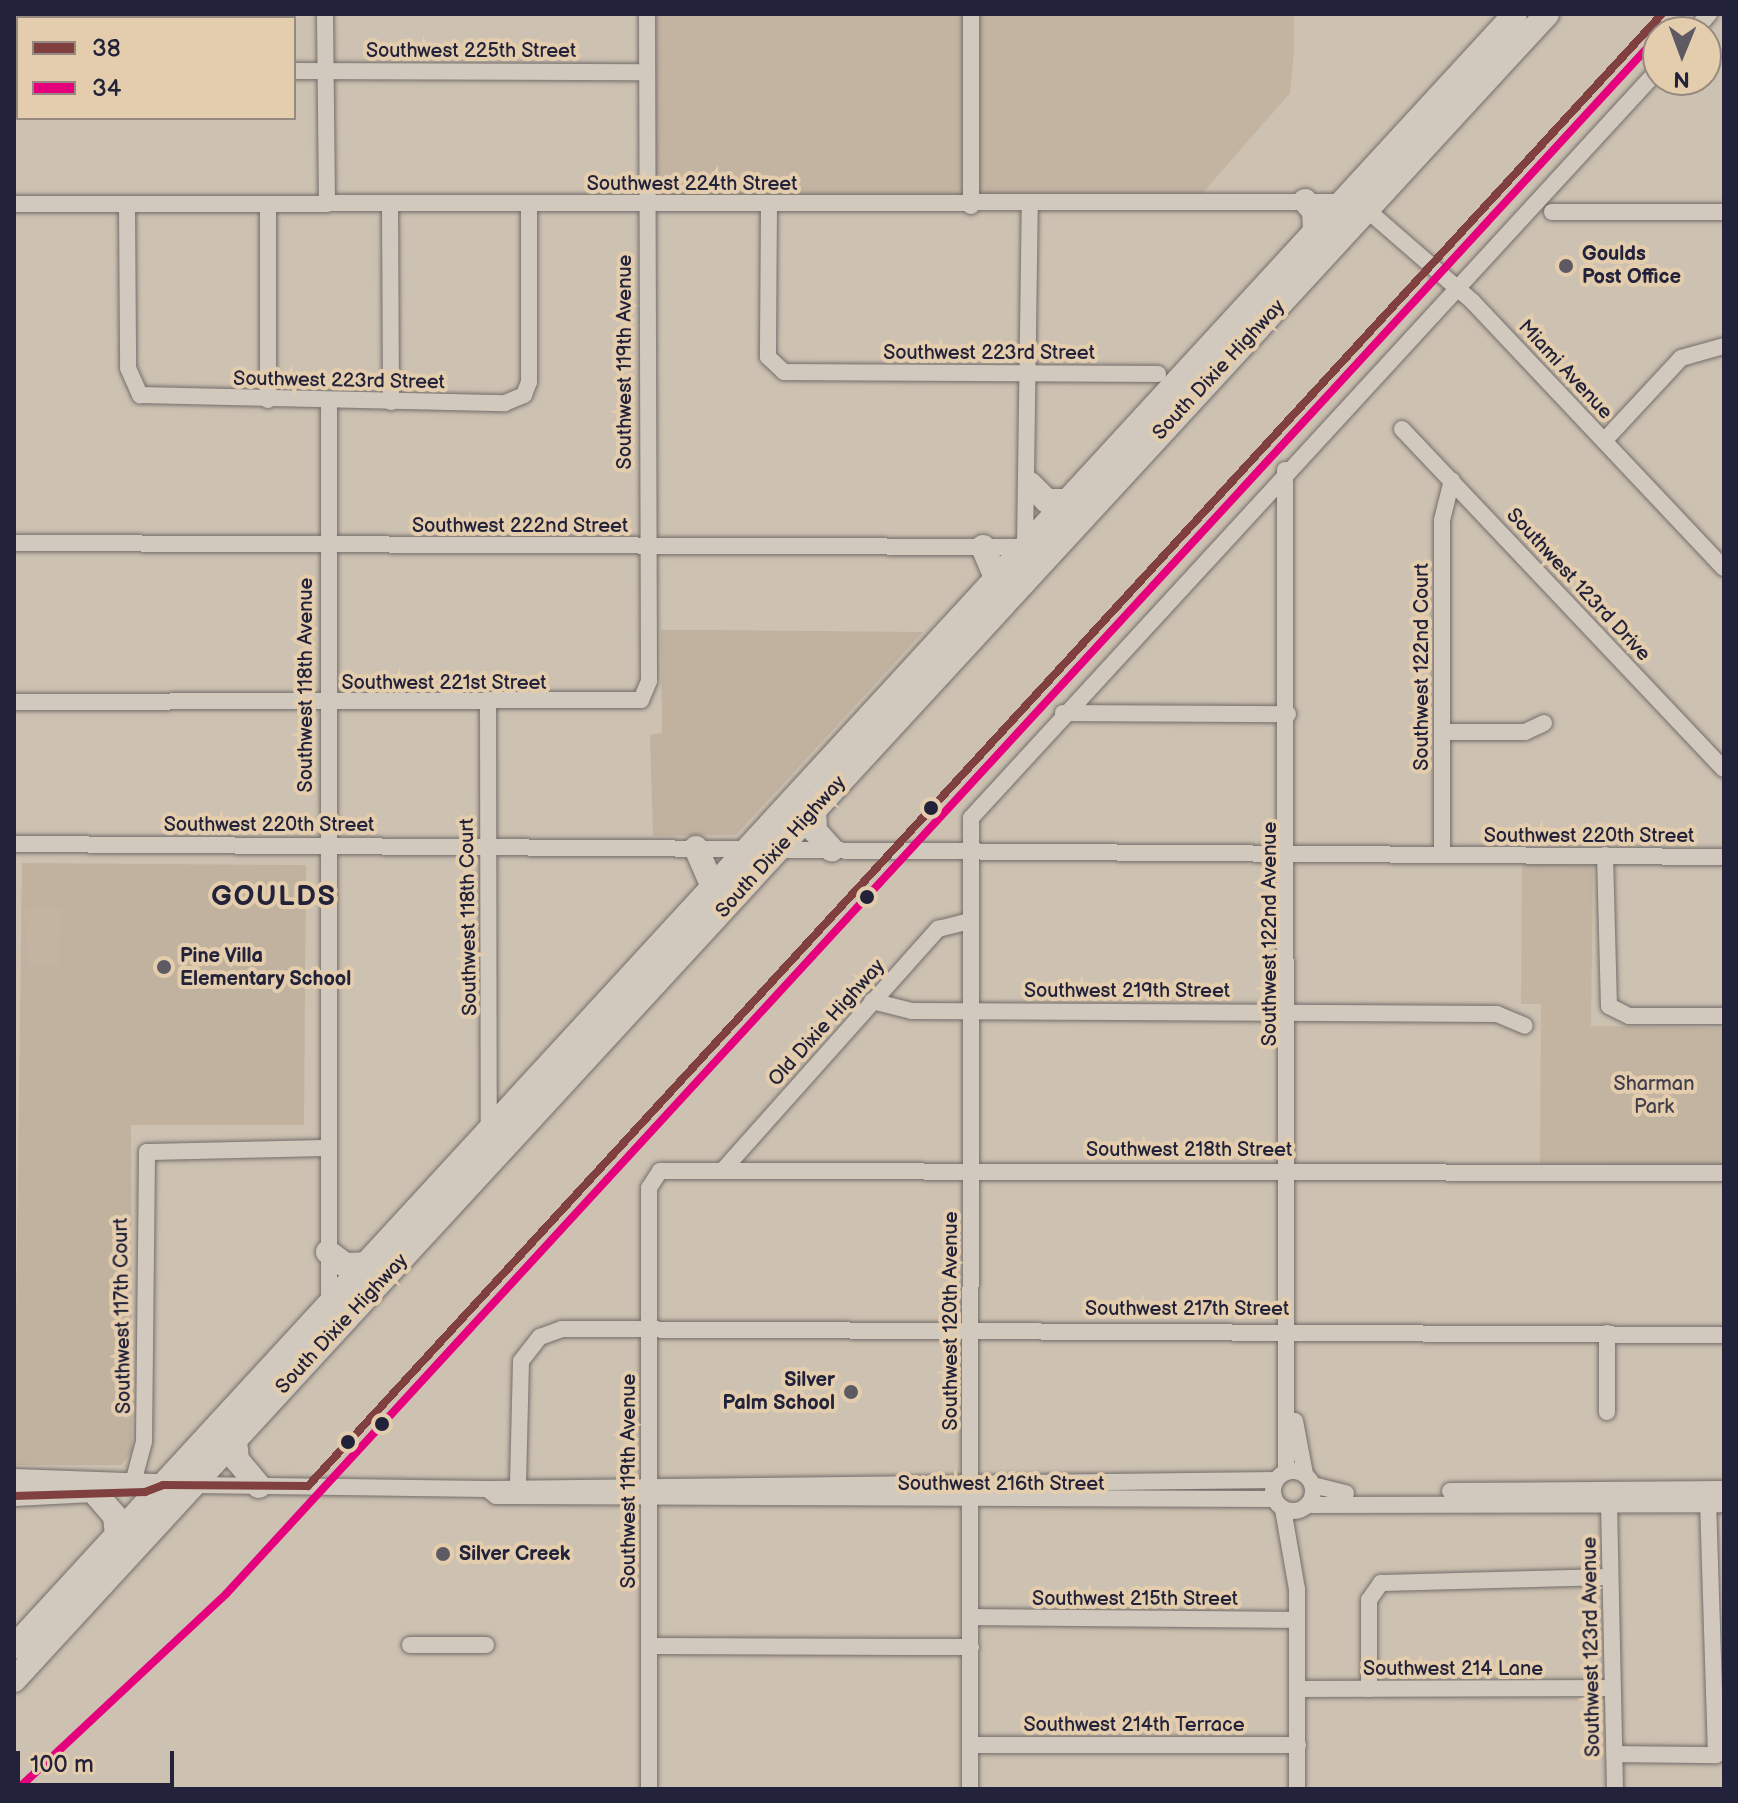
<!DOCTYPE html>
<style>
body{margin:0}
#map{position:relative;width:1738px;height:1803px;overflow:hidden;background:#cdc1b1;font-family:"Balsamiq Sans",sans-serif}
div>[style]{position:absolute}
.built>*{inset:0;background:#c1b2a0}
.green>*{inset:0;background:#c3b3a1}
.roads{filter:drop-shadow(0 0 2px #736e6c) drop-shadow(0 0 2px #736e6c)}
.minor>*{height:16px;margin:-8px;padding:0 8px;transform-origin:8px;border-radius:8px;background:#d1c9bd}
.minor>.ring{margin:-8px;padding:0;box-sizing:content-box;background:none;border:16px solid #d1c9bd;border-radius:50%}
.major>*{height:20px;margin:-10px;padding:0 10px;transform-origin:10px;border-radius:10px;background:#d1c9bd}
.highway>*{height:24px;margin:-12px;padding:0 12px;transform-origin:12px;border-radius:12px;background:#d1c9bd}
.bus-1>*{height:8px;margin:-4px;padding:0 4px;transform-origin:4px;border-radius:4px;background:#804040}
.bus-2>*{height:8px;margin:-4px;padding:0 4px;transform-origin:4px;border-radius:4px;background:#e5007d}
.dots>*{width:22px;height:22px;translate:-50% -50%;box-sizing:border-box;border:4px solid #e4cdad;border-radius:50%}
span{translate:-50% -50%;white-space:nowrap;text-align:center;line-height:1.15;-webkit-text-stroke:8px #e4cdad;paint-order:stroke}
.street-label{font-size:20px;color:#22223b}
.poi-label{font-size:20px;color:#22223b;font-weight:700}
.left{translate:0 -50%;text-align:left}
.right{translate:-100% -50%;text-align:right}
.park-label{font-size:20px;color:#403d4d}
.district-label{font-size:28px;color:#22223b;font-weight:700;letter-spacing:2px}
.frame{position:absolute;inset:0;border:16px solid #22223b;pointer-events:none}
.legend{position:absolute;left:16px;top:16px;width:280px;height:104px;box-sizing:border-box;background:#e4cdad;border:2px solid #96897f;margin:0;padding:10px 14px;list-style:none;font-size:24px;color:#22223b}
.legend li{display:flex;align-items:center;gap:16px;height:40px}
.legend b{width:40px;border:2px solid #96897f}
.north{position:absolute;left:1642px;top:16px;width:80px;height:80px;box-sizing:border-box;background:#e4cdad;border:2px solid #96897f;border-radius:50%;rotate:181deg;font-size:22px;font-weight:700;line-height:32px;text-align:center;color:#22223b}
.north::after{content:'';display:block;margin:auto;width:28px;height:36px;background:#5e5a64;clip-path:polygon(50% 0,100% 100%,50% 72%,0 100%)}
.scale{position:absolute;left:16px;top:1751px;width:158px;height:36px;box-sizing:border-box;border:4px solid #22223b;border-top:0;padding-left:10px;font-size:24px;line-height:28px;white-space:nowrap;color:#22223b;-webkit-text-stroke:6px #e4cdad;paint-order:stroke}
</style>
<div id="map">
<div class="built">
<div style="clip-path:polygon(661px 630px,718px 630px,923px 632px,736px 835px,653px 836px,650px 735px,662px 733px)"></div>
<div style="clip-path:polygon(22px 863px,306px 865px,304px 1125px,131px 1125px,132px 1452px,121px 1465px,14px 1465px)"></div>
</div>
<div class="green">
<div style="clip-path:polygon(652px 14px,1294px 14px,1294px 51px,1290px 93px,1200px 196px,662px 195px,653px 186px)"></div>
<div style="clip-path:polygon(1522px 864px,1593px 865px,1591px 1026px,1724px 1028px,1724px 1166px,1540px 1164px,1541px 1004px,1521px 1004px)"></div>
<div style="clip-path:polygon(62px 907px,58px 967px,27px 966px,25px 908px)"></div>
</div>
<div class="roads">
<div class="minor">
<div style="left:325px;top:14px;width:190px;rotate:89.4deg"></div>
<div style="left:1693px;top:32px;width:24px;rotate:-48deg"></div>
<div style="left:14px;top:69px;width:4px"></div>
<div style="left:294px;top:71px;width:353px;rotate:0.2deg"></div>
<div style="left:769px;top:203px;width:154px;rotate:90.4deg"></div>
<div style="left:768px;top:357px;width:22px;rotate:43deg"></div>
<div style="left:784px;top:372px;width:374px;rotate:0.3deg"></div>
<div style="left:14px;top:204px;width:1344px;rotate:-0.09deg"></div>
<div style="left:1358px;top:202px;width:151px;rotate:41deg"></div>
<div style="left:1472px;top:301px;width:367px;rotate:46.7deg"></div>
<div style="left:390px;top:204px;width:198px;rotate:89.7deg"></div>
<div style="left:127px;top:206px;width:162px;rotate:89.6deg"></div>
<div style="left:128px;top:368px;width:30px;rotate:66deg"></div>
<div style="left:140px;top:395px;width:365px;rotate:1.3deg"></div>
<div style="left:505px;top:403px;width:21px;rotate:-23deg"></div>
<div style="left:524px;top:395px;width:14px;rotate:-69deg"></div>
<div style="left:529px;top:382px;width:178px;rotate:-90deg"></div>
<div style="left:971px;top:206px;width:192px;rotate:-90deg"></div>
<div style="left:1552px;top:212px;width:172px"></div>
<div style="left:268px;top:400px;width:196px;rotate:-90deg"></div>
<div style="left:1402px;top:429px;width:468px;rotate:46.6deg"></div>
<div style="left:1604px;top:441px;width:113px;rotate:-47.1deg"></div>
<div style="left:1681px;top:358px;width:45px;rotate:-15.6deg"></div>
<div style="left:1285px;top:470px;width:1002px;rotate:89.94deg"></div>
<div style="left:14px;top:543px;width:1011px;rotate:0.23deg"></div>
<div style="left:1025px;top:547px;width:341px;rotate:-89.2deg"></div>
<div style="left:14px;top:702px;width:627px;rotate:-0.18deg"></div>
<div style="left:641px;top:700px;width:21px;rotate:-67deg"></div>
<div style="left:649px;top:681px;width:667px;rotate:-90.17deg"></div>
<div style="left:488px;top:703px;width:427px;rotate:89.9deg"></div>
<div style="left:1063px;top:713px;width:225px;rotate:0.3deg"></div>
<div style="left:1442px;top:732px;width:83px"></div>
<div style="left:1525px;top:732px;width:21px;rotate:-25deg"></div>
<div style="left:14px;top:844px;width:736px;rotate:0.39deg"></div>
<div style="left:774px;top:850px;width:950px;rotate:0.42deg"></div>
<div style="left:1442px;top:855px;width:335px;rotate:-90deg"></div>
<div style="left:1442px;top:520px;width:41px;rotate:-76deg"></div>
<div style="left:1605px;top:855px;width:151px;rotate:88.5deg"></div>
<div style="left:1609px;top:1006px;width:22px;rotate:27deg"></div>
<div style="left:1629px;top:1016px;width:95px"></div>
<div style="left:872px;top:1001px;width:41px;rotate:14deg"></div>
<div style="left:912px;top:1011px;width:585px;rotate:0.29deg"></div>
<div style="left:1497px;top:1014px;width:30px;rotate:23deg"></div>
<div style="left:724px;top:1169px;width:322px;rotate:-48.3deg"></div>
<div style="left:938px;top:929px;width:34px;rotate:-14deg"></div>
<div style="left:329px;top:1305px;width:904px;rotate:-90deg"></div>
<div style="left:1607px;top:1412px;width:79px;rotate:-90deg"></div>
<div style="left:1295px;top:1421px;width:54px;rotate:79.3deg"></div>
<div class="ring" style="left:1273px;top:1471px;width:24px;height:24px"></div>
<div style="left:134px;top:1479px;width:39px;rotate:-75deg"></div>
<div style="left:144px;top:1441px;width:289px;rotate:-89.4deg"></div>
<div style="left:147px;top:1152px;width:180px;rotate:-1.3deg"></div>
<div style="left:518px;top:1484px;width:123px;rotate:-88.6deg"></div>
<div style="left:521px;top:1361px;width:31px;rotate:-52deg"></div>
<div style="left:540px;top:1337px;width:23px;rotate:-20deg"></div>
<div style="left:562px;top:1329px;width:1162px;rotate:0.3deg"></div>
<div style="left:194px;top:1485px;width:293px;rotate:0.8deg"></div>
<div style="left:487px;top:1489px;width:789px;rotate:-0.65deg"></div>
<div style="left:1313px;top:1485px;width:34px;rotate:14deg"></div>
<div style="left:487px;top:1489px;width:11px;rotate:38deg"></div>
<div style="left:496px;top:1496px;width:778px;rotate:0.22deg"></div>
<div style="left:1450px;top:1491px;width:274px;rotate:-0.4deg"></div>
<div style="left:1609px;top:1503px;width:286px;rotate:88.8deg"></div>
<div style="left:1309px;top:1505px;width:415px;rotate:-0.1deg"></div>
<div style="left:1283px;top:1509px;width:81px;rotate:80.1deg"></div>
<div style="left:1297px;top:1589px;width:200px;rotate:90deg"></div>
<div style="left:972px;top:1617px;width:325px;rotate:0.5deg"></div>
<div style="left:410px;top:1645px;width:76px"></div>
<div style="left:650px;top:1646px;width:321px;rotate:0.2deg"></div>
<div style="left:1297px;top:1689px;width:313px;rotate:-0.2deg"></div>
<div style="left:1369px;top:1689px;width:89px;rotate:-90deg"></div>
<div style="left:1369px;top:1600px;width:21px;rotate:-55deg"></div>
<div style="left:1381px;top:1583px;width:229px;rotate:-1.5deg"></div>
<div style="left:970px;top:1745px;width:328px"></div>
<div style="left:1615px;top:1754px;width:101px;rotate:0.6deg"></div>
<div style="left:1716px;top:1755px;width:251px;rotate:-91.8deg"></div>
<div style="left:649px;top:1789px;width:601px;rotate:-90deg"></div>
<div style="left:649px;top:1188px;width:20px;rotate:-57deg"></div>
<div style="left:660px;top:1171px;width:1064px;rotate:0.11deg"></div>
<div style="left:970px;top:1789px;width:971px;rotate:-89.94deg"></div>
<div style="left:971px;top:818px;width:1016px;rotate:-47.43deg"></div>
</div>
<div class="major">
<div style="left:14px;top:1479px;width:160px;rotate:2.1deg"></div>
<div style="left:14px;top:1496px;width:79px;rotate:-2.9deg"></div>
</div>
<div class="highway">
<div style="left:1305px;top:201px;width:13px;rotate:48deg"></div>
<div style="left:1314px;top:211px;width:21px;rotate:87deg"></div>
<div style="left:1030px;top:484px;width:24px;rotate:45deg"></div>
<div style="left:1047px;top:501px;width:21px"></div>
<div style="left:983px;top:547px;width:34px;rotate:67deg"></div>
<div style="left:814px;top:810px;width:21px;rotate:87deg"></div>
<div style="left:815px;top:831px;width:25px;rotate:48deg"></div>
<div style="left:696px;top:848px;width:43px;rotate:66.4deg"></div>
<div style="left:328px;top:1252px;width:21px;rotate:37deg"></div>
<div style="left:345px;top:1265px;width:23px;rotate:-2deg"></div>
<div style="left:235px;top:1441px;width:19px;rotate:84deg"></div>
<div style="left:237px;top:1460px;width:34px;rotate:50deg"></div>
<div style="left:94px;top:1492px;width:32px;rotate:49deg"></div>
<div style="left:115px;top:1516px;width:19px;rotate:84deg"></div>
<div style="left:14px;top:1647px;width:2218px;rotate:-47.41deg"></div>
<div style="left:14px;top:1680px;width:2264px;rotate:-47.38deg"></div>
</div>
</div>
<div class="bus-1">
<div style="left:308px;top:1486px;width:2000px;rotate:-47.39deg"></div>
<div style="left:14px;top:1496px;width:131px;rotate:-1.7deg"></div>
<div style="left:145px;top:1492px;width:19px;rotate:-21deg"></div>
<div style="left:163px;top:1485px;width:145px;rotate:0.4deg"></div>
</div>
<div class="bus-2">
<div style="left:22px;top:1785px;width:279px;rotate:-43.1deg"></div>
<div style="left:226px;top:1594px;width:2116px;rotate:-47.41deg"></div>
</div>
<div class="dots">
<div style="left:1566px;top:266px;background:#5e5a64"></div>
<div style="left:931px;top:808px;background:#22223b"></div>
<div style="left:867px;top:897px;background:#22223b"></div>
<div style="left:164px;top:967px;background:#5e5a64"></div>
<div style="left:851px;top:1392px;background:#5e5a64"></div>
<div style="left:382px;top:1424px;background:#22223b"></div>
<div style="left:348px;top:1442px;background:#22223b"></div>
<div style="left:443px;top:1554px;background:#5e5a64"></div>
</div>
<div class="street-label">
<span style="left:471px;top:51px">Southwest 225th Street</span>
<span style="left:692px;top:184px">Southwest 224th Street</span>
<span style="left:989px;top:353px">Southwest 223rd Street</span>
<span style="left:625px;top:362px;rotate:-90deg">Southwest 119th Avenue</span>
<span style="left:1219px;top:370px;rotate:-47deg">South Dixie Highway</span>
<span style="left:1565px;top:370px;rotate:47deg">Miami Avenue</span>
<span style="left:339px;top:381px;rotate:1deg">Southwest 223rd Street</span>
<span style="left:520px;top:526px">Southwest 222nd Street</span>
<span style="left:1578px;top:585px;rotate:47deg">Southwest 123rd Drive</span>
<span style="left:1422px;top:667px;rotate:-90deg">Southwest 122nd Court</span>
<span style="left:444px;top:683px">Southwest 221st Street</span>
<span style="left:306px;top:685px;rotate:-90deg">Southwest 118th Avenue</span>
<span style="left:269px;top:825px">Southwest 220th Street</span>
<span style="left:1589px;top:836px">Southwest 220th Street</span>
<span style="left:781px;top:847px;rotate:-48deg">South Dixie Highway</span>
<span style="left:469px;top:917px;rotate:-91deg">Southwest 118th Court</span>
<span style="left:1270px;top:934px;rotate:-90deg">Southwest 122nd Avenue</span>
<span style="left:1127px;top:991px">Southwest 219th Street</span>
<span style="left:827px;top:1023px;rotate:-48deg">Old Dixie Highway</span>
<span style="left:1189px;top:1150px">Southwest 218th Street</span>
<span style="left:1187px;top:1309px">Southwest 217th Street</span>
<span style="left:123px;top:1316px;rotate:-91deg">Southwest 117th Court</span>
<span style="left:951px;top:1321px;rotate:-90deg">Southwest 120th Avenue</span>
<span style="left:342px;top:1324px;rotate:-47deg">South Dixie Highway</span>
<span style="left:629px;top:1481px;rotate:-90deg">Southwest 119th Avenue</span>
<span style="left:1001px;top:1484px">Southwest 216th Street</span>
<span style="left:1135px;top:1599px">Southwest 215th Street</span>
<span style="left:1592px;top:1647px;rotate:-91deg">Southwest 123rd Avenue</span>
<span style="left:1453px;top:1669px">Southwest 214 Lane</span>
<span style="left:1134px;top:1725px">Southwest 214th Terrace</span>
</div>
<div class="poi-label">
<span class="left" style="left:1582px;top:266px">Goulds<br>Post Office</span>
<span class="left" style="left:180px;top:968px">Pine Villa<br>Elementary School</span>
<span class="right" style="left:835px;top:1392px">Silver<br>Palm School</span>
<span class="left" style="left:459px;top:1554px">Silver Creek</span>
</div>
<div class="park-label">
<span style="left:1654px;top:1096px">Sharman<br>Park</span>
</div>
<div class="district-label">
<span style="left:274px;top:897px">GOULDS</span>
</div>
<div class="frame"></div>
<ul class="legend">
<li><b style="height:10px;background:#804040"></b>38</li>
<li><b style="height:10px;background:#e5007d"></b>34</li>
</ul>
<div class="north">N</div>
<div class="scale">100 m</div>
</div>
